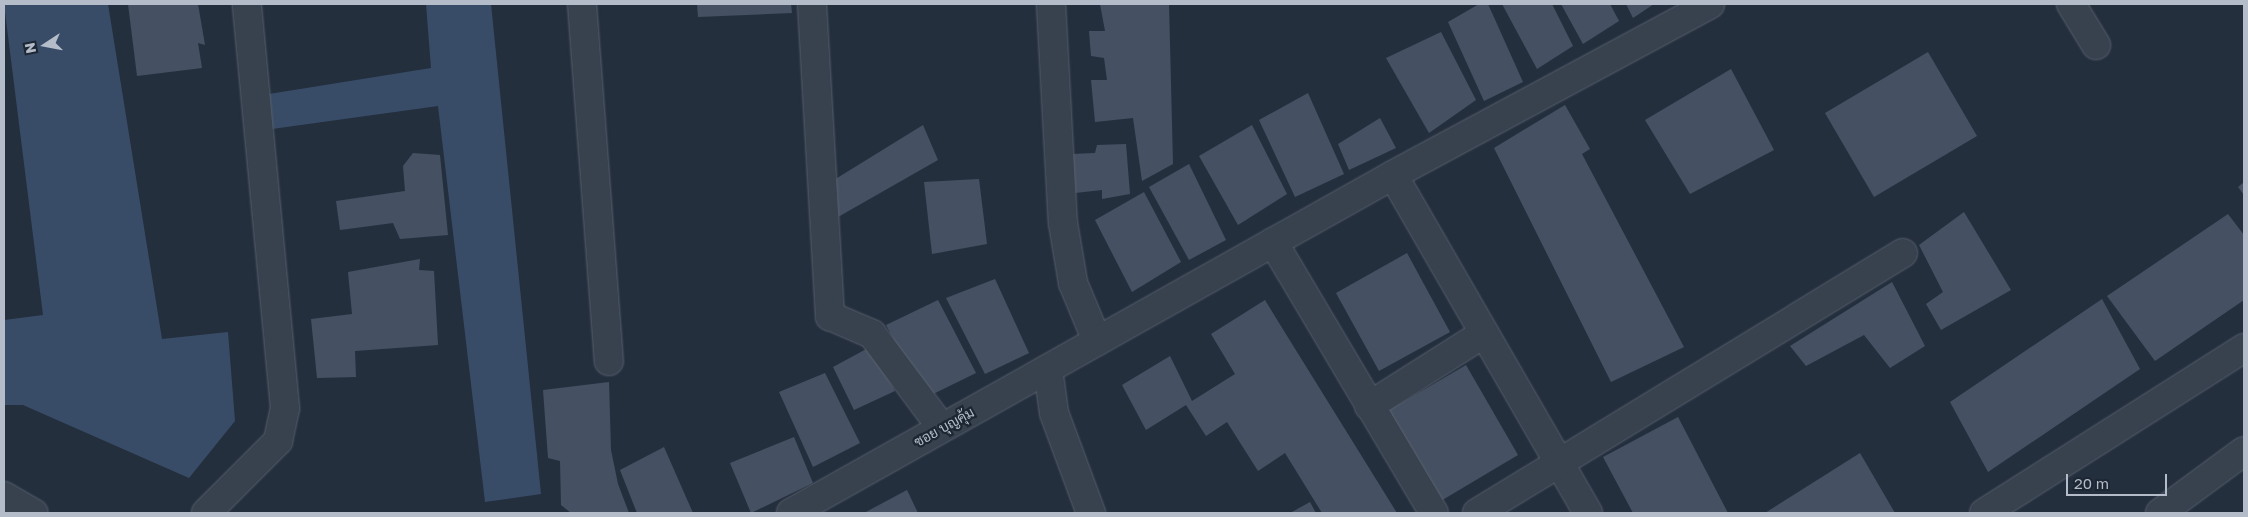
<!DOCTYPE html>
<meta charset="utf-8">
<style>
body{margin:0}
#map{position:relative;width:2248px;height:517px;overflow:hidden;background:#242f3e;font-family:"Golos Text",Sarabun,sans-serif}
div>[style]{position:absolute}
.water>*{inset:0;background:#394c67}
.building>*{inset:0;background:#455162}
.roads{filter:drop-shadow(0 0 1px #565f6c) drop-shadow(0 0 1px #565f6c)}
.minor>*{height:28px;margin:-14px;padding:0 14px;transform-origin:14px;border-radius:14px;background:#38414e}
span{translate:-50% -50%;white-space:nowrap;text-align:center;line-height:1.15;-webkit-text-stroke:4.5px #1d2633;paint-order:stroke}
.street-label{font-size:14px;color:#b4bcc9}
.frame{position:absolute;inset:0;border:5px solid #b4bcc9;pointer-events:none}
.north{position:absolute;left:20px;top:20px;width:50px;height:50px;-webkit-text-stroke:4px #1d2633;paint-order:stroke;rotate:259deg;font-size:14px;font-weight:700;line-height:20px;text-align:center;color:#b4bcc9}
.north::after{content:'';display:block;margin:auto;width:18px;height:22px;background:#b4bcc9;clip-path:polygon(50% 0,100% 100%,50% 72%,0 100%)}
.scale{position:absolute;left:2066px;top:474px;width:101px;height:22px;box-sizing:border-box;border:2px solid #b4bcc9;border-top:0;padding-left:6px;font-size:15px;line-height:18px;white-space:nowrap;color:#b4bcc9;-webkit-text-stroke:4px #1d2633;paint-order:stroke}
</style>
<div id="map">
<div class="water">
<div style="clip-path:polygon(4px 4px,108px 4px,162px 339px,228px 332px,235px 421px,189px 478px,23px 405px,4px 405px,4px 320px,43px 315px)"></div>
<div style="clip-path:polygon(426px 4px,491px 4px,541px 494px,485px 502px,438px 106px,272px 129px,269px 94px,431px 68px)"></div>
</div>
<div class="building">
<div style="clip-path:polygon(128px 4px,198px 4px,205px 45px,198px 43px,202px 68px,137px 76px)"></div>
<div style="clip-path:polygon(697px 4px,791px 4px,792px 13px,698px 17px)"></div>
<div style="clip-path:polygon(1100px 4px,1169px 4px,1173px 164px,1142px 181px,1133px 118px,1095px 122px,1091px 80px,1107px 80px,1104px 58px,1091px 56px,1089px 31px,1105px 31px)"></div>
<div style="clip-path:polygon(1479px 4px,1488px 4px,1523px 82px,1484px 101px,1448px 22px)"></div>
<div style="clip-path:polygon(1502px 4px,1552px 4px,1573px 46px,1537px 69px)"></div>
<div style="clip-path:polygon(1561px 4px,1610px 4px,1619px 21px,1583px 44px)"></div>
<div style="clip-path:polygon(1626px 4px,1654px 4px,1633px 18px)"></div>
<div style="clip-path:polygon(1441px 32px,1476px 100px,1429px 133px,1386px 58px)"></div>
<div style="clip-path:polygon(1928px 52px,1977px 136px,1874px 197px,1825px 113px)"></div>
<div style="clip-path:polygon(1731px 69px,1774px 150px,1690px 194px,1645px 120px)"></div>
<div style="clip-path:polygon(1308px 93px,1344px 174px,1295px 197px,1259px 120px)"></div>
<div style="clip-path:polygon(1565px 105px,1590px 149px,1582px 154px,1684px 347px,1611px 382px,1494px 148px)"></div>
<div style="clip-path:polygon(1380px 118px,1396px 148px,1349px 170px,1338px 144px)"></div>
<div style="clip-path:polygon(923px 125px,938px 160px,838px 217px,829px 183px)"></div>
<div style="clip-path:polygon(1252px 125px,1287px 194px,1238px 225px,1199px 156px)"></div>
<div style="clip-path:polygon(1126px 144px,1130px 194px,1102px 199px,1102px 190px,1075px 193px,1072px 154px,1095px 153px,1097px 145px)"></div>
<div style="clip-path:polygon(413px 153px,440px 155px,448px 235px,400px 239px,393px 223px,340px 230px,336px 201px,405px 191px,403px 166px)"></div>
<div style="clip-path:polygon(1189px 164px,1226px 240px,1189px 260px,1149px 187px)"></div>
<div style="clip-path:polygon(979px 179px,987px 244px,932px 254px,924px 182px)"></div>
<div style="clip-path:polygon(2244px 182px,2244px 195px,2238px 187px)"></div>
<div style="clip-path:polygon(1144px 192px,1181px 262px,1132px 292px,1095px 220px)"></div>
<div style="clip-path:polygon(1964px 212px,2011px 290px,1941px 330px,1926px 304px,1943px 292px,1919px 245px)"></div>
<div style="clip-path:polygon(2228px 214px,2244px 235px,2244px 300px,2155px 361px,2107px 296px)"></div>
<div style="clip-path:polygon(1407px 253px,1450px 332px,1379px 371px,1336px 293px)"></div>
<div style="clip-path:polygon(420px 259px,419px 270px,434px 271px,438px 345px,355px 351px,356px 377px,317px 378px,311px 319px,352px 314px,348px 272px)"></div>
<div style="clip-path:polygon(995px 279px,1029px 353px,985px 374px,946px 298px)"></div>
<div style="clip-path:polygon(1892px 282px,1925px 346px,1890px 368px,1864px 335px,1806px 366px,1790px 346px)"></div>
<div style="clip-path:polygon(2102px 299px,2140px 369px,1988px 472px,1950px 402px)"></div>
<div style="clip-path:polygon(938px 300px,976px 373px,925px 398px,886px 325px)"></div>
<div style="clip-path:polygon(1265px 300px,1284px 331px,1397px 513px,1322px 513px,1285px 453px,1258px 471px,1227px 422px,1206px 436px,1186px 405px,1146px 430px,1122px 385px,1170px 356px,1192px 401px,1235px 374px,1211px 334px)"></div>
<div style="clip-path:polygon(870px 347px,895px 391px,854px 410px,833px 367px)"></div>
<div style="clip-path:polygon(1466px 365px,1518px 455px,1439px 502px,1386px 412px)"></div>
<div style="clip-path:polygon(825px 373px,860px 443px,813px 467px,779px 392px)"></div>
<div style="clip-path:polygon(609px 382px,611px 450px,618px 484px,629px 513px,571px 513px,561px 505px,560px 461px,548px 458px,543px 390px)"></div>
<div style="clip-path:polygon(1678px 417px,1728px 513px,1633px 513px,1603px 457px)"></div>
<div style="clip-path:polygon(794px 437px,813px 483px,751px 513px,730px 463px)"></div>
<div style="clip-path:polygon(664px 447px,693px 513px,637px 513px,620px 470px)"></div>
<div style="clip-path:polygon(1860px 453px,1895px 513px,1765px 513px)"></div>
<div style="clip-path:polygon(907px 490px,918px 513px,864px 513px)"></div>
<div style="clip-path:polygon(1310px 502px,1316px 513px,1290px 513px)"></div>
</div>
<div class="roads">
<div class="minor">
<div style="left:582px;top:4px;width:358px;rotate:85.7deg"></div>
<div style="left:812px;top:4px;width:313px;rotate:86.7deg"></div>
<div style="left:830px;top:316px;width:46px;rotate:23.2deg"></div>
<div style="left:872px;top:334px;width:117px;rotate:53.3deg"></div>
<div style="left:1051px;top:4px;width:219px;rotate:86.9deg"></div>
<div style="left:1063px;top:223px;width:61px;rotate:80.5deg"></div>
<div style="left:1073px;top:283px;width:63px;rotate:67.5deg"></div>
<div style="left:2071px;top:4px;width:48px;rotate:58.6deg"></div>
<div style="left:1393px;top:175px;width:390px;rotate:60deg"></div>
<div style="left:1273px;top:242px;width:315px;rotate:59.3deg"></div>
<div style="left:1048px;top:369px;width:44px;rotate:82.2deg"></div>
<div style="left:1054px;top:413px;width:107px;rotate:69.7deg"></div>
<div style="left:1369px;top:406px;width:135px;rotate:-32.3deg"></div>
<div style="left:4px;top:496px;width:34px;rotate:30deg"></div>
<div style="left:206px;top:513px;width:102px;rotate:-45deg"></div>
<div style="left:278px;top:441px;width:34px;rotate:-78deg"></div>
<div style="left:285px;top:408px;width:406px;rotate:-95.4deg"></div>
<div style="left:791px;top:513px;width:690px;rotate:-29.31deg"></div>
<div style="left:1393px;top:175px;width:360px;rotate:-28.3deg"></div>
<div style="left:1477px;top:513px;width:499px;rotate:-31.4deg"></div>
<div style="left:1984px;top:513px;width:308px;rotate:-32.4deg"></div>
<div style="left:2160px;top:513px;width:104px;rotate:-36.4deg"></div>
</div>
</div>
<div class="street-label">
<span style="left:944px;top:427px;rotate:-29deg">ซอย บุญคุ้ม</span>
</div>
<div class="frame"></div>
<div class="north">N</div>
<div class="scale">20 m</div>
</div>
